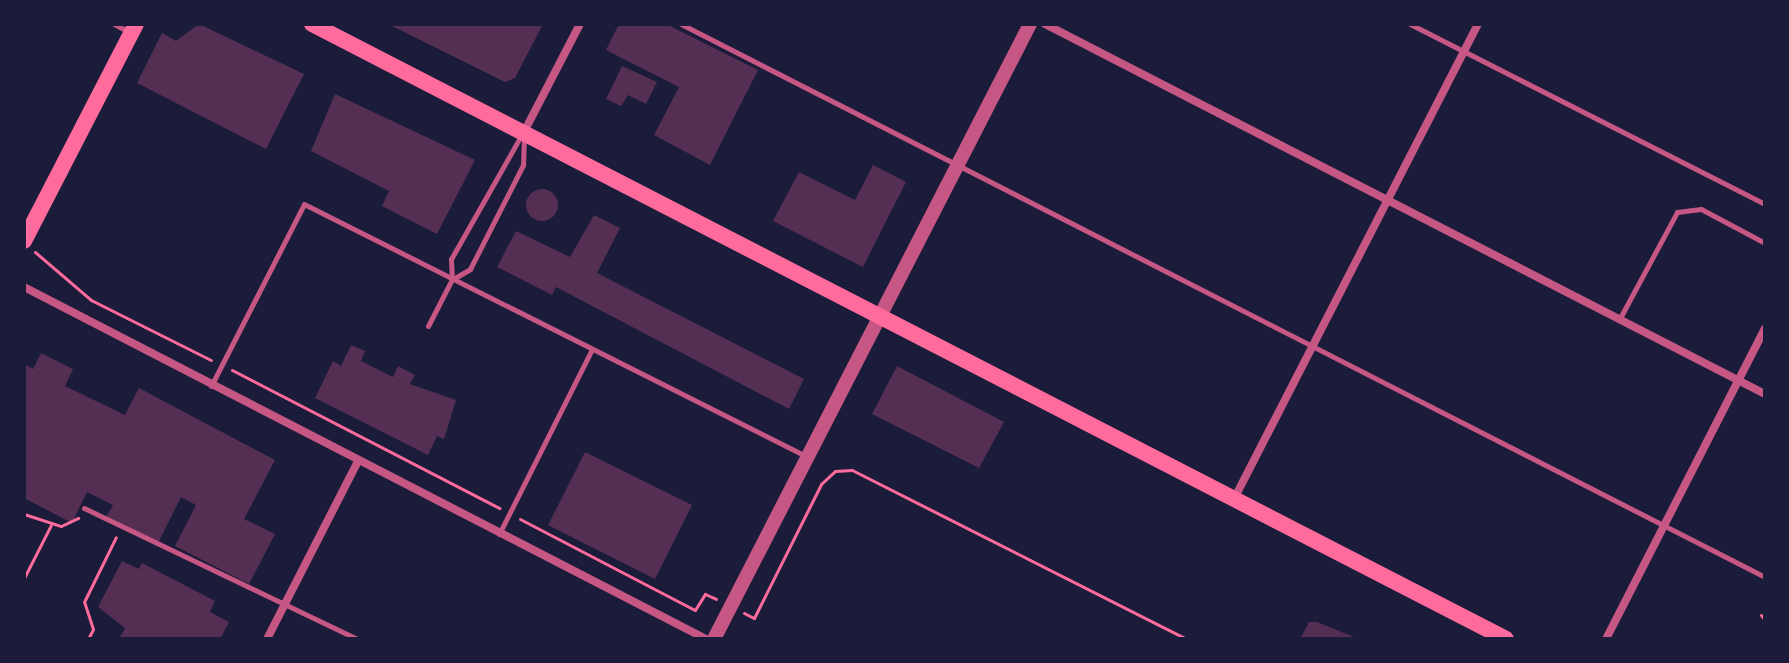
<!DOCTYPE html>
<style>
body{margin:0}
#map{position:relative;width:1789px;height:663px;overflow:hidden;background:#1b1b3a;font-family:"Varela Round",sans-serif}
div>[style]{position:absolute}
.building>*{inset:0;background:#542f53}
.round{border-radius:50%}
.path>*{height:3px;margin:-1.5px;padding:0 1.5px;transform-origin:1.5px;border-radius:1.5px;background:#ff6b9d}
.service>*{height:5px;margin:-2.5px;padding:0 2.5px;transform-origin:2.5px;border-radius:2.5px;background:#c65784}
.minor>*{height:8px;margin:-4px;padding:0 4px;transform-origin:4px;border-radius:4px;background:#c65784}
.tertiary>*{height:14px;margin:-7px;padding:0 7px;transform-origin:7px;border-radius:7px;background:#c65784}
.secondary>*{height:16px;margin:-8px;padding:0 8px;transform-origin:8px;border-radius:8px;background:#ff6b9d}
.primary>*{height:16px;margin:-8px;padding:0 8px;transform-origin:8px;border-radius:8px;background:#ff6b9d}
span{translate:-50% -50%;white-space:nowrap;text-align:center;line-height:1.15;-webkit-text-stroke:7px #1b1b3a;paint-order:stroke}
.frame{position:absolute;inset:0;border:26px solid #1b1b3a;pointer-events:none}
</style>
<div id="map">
<div class="building">
<div style="clip-path:polygon(199px 24px,304px 74px,266px 149px,137px 83px,162px 33px,176px 41px)"></div>
<div style="clip-path:polygon(388px 24px,543px 24px,515px 78px,505px 82px)"></div>
<div style="clip-path:polygon(619px 24px,666px 24px,758px 70px,710px 165px,654px 135px,679px 87px,606px 50px)"></div>
<div style="clip-path:polygon(622px 66px,657px 82px,646px 104px,628px 95px,621px 106px,606px 99px)"></div>
<div style="clip-path:polygon(335px 94px,475px 160px,437px 234px,382px 206px,389px 191px,311px 151px)"></div>
<div style="clip-path:polygon(873px 165px,906px 182px,863px 267px,773px 221px,799px 172px,855px 200px)"></div>
<div class="round" style="left:526px;top:189px;width:32px;height:32px"></div>
<div style="clip-path:polygon(594px 215px,620px 228px,597px 273px,804px 379px,789px 409px,556px 287px,552px 295px,497px 267px,516px 231px,570px 257px)"></div>
<div style="clip-path:polygon(351px 345px,365px 351px,361px 361px,393px 377px,398px 366px,415px 375px,410px 384px,456px 400px,444px 439px,437px 436px,428px 455px,315px 398px,333px 361px,341px 366px)"></div>
<div style="clip-path:polygon(41px 353px,73px 369px,65px 386px,125px 415px,139px 388px,275px 460px,244px 519px,275px 534px,249px 584px,175px 546px,196px 505px,181px 497px,157px 545px,105px 519px,113px 505px,87px 492px,72px 523px,24px 498px,24px 364px,33px 369px)"></div>
<div style="clip-path:polygon(897px 366px,1004px 422px,979px 468px,872px 414px)"></div>
<div style="clip-path:polygon(585px 452px,692px 505px,655px 579px,548px 525px)"></div>
<div style="clip-path:polygon(122px 561px,139px 569px,142px 563px,215px 601px,210px 612px,229px 622px,220px 639px,119px 639px,125px 628px,98px 607px)"></div>
<div style="clip-path:polygon(1309px 622px,1317px 622px,1359px 639px,1300px 639px)"></div>
</div>
<div class="path">
<div style="left:35px;top:252px;width:74px;rotate:40.6deg"></div>
<div style="left:91px;top:300px;width:134px;rotate:26.6deg"></div>
<div style="left:232px;top:370px;width:301px;rotate:27.3deg"></div>
<div style="left:24px;top:514px;width:39px;rotate:18deg"></div>
<div style="left:61px;top:526px;width:19px;rotate:-25deg"></div>
<div style="left:520px;top:519px;width:197px;rotate:27.5deg"></div>
<div style="left:695px;top:610px;width:19px;rotate:-58deg"></div>
<div style="left:705px;top:594px;width:12px;rotate:24deg"></div>
<div style="left:24px;top:578px;width:59px;rotate:-63deg"></div>
<div style="left:744px;top:613px;width:11px;rotate:27deg"></div>
<div style="left:754px;top:618px;width:150px;rotate:-63.4deg"></div>
<div style="left:821px;top:484px;width:19px;rotate:-43deg"></div>
<div style="left:835px;top:471px;width:17px;rotate:-3deg"></div>
<div style="left:852px;top:470px;width:374px;rotate:26.8deg"></div>
<div style="left:1761px;top:615px;width:6px;rotate:51deg"></div>
<div style="left:88px;top:639px;width:11px;rotate:-63deg"></div>
<div style="left:93px;top:629px;width:28px;rotate:-108deg"></div>
<div style="left:84px;top:602px;width:72px;rotate:-63.8deg"></div>
</div>
<div class="service">
<div style="left:114px;top:24px;width:15px;rotate:28deg"></div>
<div style="left:681px;top:24px;width:1217px;rotate:27.03deg"></div>
<div style="left:1410px;top:24px;width:398px;rotate:26.9deg"></div>
<div style="left:453px;top:279px;width:20px;rotate:-30deg"></div>
<div style="left:470px;top:269px;width:117px;rotate:-63deg"></div>
<div style="left:523px;top:165px;width:26px;rotate:-88deg"></div>
<div style="left:1620px;top:318px;width:120px;rotate:-61.7deg"></div>
<div style="left:1677px;top:212px;width:24px;rotate:-7deg"></div>
<div style="left:1701px;top:209px;width:72px;rotate:28deg"></div>
<div style="left:428px;top:326px;width:53px;rotate:-62.9deg"></div>
<div style="left:452px;top:279px;width:20px;rotate:-93deg"></div>
<div style="left:451px;top:259px;width:142px;rotate:-60.4deg"></div>
<div style="left:211px;top:386px;width:204px;rotate:-62.9deg"></div>
<div style="left:304px;top:204px;width:562px;rotate:26.66deg"></div>
<div style="left:84px;top:508px;width:303px;rotate:25.6deg"></div>
<div style="left:499px;top:534px;width:207px;rotate:-63.3deg"></div>
</div>
<div class="minor">
<div style="left:1045px;top:24px;width:810px;rotate:27.2deg"></div>
<div style="left:524px;top:132px;width:122px;rotate:-62.6deg"></div>
<div style="left:24px;top:287px;width:767px;rotate:27.3deg"></div>
<div style="left:1234px;top:499px;width:534px;rotate:-62.81deg"></div>
<div style="left:267px;top:639px;width:200px;rotate:-62.9deg"></div>
<div style="left:1606px;top:639px;width:349px;rotate:-62.9deg"></div>
</div>
<div class="tertiary">
<div style="left:714px;top:639px;width:691px;rotate:-62.8deg"></div>
</div>
<div class="secondary">
<div style="left:24px;top:241px;width:244px;rotate:-62.7deg"></div>
</div>
<div class="primary">
<div style="left:312px;top:24px;width:1343px;rotate:27.25deg"></div>
</div>
<div class="frame"></div>
</div>
